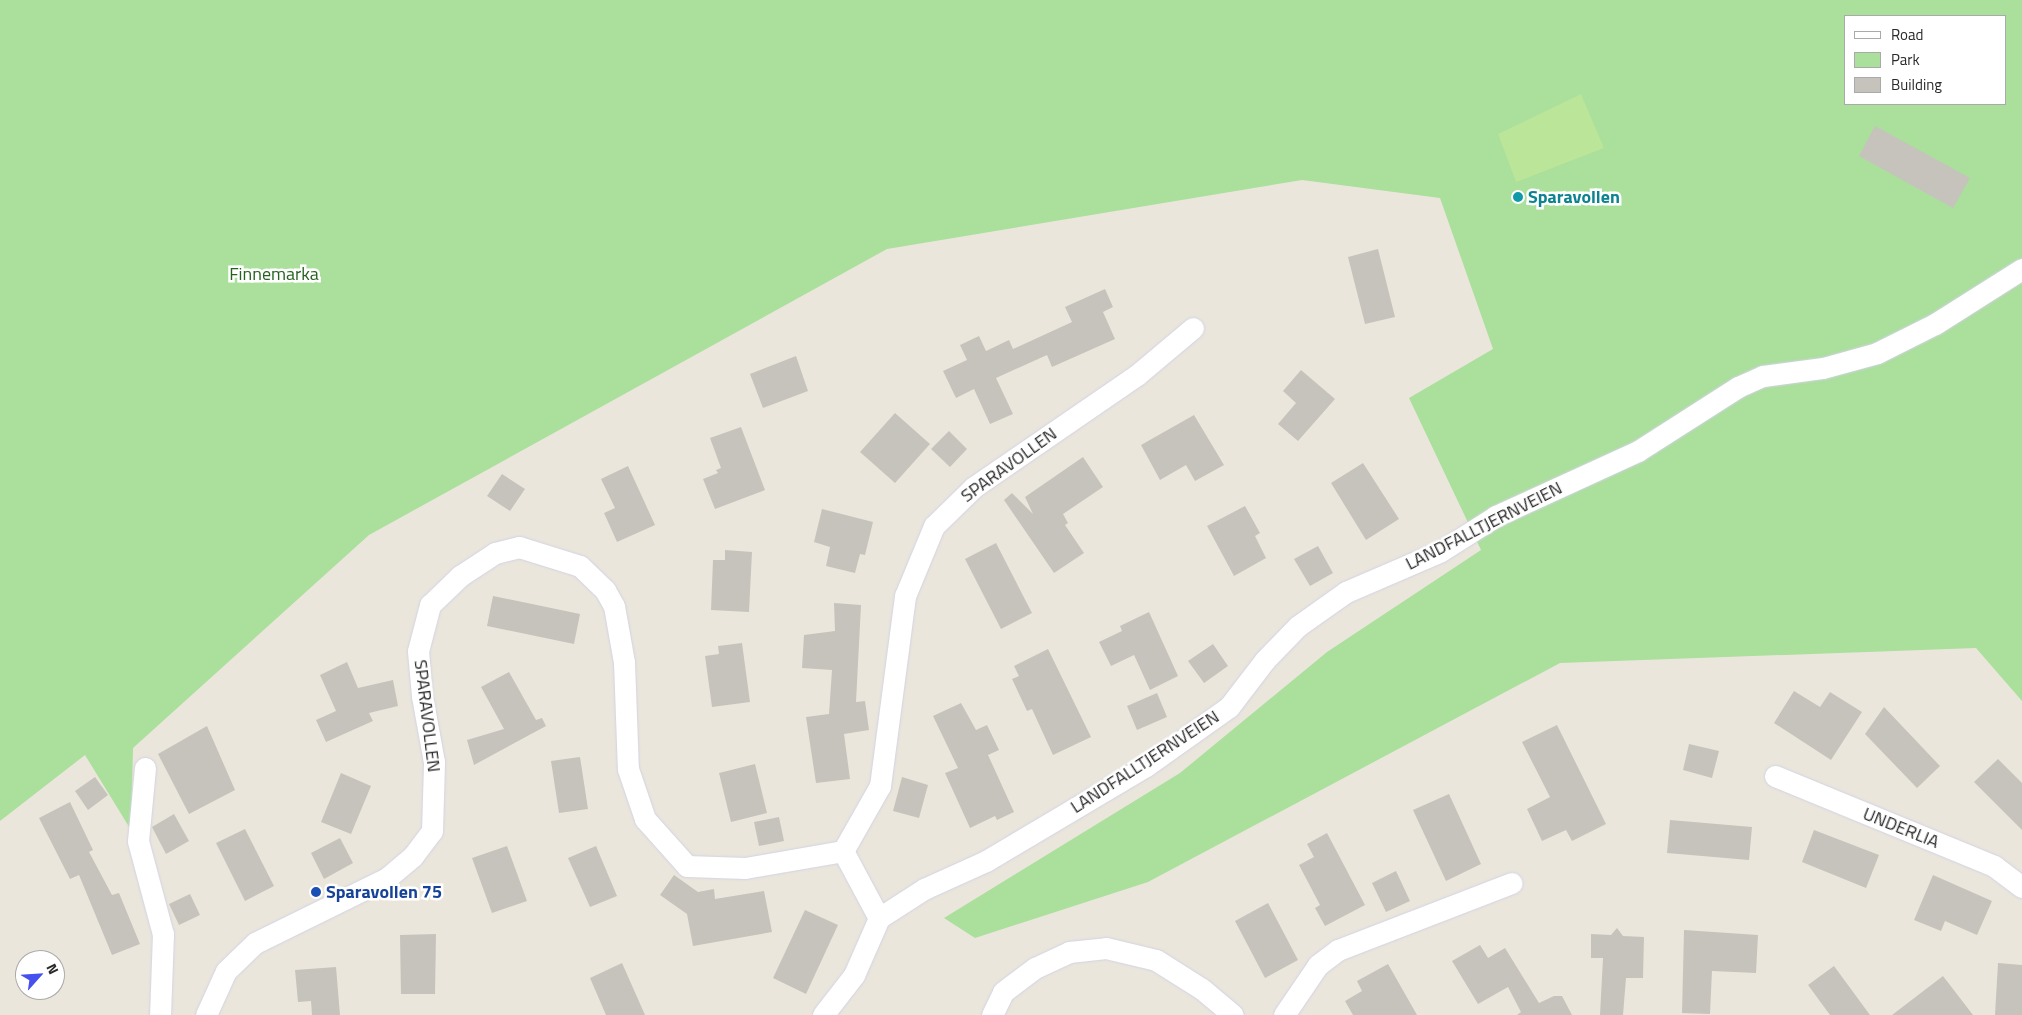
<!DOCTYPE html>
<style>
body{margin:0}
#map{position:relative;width:2022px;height:1015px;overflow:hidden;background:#ebe6dc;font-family:"Titillium Web",sans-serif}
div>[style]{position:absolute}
.green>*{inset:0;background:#aadf9c}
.pitch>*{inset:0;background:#bbe598}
.building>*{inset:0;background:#c6c3bc}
.roads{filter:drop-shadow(0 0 1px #d2d3e2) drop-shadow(0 0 1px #d2d3e2)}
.street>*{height:21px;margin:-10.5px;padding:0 10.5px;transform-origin:10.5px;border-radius:10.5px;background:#fff}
.dots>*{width:14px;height:14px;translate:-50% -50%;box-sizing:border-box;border:2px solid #fff;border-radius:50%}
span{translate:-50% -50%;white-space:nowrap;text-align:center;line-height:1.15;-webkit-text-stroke:5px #fff;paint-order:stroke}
.culture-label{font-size:18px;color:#0d838f;font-weight:700}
.left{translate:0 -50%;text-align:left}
.park-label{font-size:18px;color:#24621e}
.street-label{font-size:18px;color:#2a2a2a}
.transit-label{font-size:18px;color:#164399;font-weight:700}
.legend{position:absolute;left:1844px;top:15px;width:162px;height:90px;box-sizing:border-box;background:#fff;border:1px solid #aaa;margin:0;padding:6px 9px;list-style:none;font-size:15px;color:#2a2a2a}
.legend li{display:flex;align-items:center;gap:10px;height:25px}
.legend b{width:25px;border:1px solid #aaa}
.north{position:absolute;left:15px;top:950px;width:50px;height:50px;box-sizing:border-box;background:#fff;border:1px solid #aaa;border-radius:50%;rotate:64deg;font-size:14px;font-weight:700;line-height:20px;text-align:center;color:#2a2a2a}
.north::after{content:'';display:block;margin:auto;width:18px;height:22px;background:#4550ef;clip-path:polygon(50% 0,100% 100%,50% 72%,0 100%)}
</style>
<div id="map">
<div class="green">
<div style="clip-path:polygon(evenodd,0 0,2022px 0,2022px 701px,1976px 648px,1560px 663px,1148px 882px,975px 938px,944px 918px,1180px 773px,1327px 652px,1481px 550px,1409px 398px,1493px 349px,1440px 198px,1302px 180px,887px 249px,369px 535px,133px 748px,131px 830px,85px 755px,0 821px,0 0,1846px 16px,2006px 16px,2006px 104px,1846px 104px,1846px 16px)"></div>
</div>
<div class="pitch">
<div style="clip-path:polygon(1581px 94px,1604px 148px,1516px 182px,1498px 134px)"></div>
</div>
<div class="building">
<div style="clip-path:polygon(1875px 126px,1970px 178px,1953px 208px,1859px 156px)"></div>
<div style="clip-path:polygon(1378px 249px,1395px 317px,1365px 324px,1348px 257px)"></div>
<div style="clip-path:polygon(1105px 289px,1113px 307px,1103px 312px,1115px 339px,1052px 367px,1047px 355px,996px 378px,1013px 414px,990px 424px,974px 389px,956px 398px,943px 371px,967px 360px,960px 345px,979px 336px,986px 351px,1009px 340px,1013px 349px,1072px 322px,1065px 307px)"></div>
<div style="clip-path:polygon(796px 356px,808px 391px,763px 408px,750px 374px)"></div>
<div style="clip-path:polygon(1301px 370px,1335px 399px,1298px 441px,1278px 424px,1296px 403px,1283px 391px)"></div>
<div style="clip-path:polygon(895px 413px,930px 444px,895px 483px,860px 452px)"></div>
<div style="clip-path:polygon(1194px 415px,1224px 465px,1195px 481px,1186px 465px,1160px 480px,1141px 445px)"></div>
<div style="clip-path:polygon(741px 427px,765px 490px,715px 509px,703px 479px,718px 473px,716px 470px,721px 468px,710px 438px)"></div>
<div style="clip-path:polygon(949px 431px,967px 449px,950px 467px,931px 449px)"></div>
<div style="clip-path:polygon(1083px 457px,1103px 487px,1063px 514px,1068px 523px,1065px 525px,1084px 553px,1054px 573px,1004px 500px,1012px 493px,1033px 514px,1025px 497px)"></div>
<div style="clip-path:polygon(1363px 463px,1399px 519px,1366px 540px,1331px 483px)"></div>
<div style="clip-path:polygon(628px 466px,655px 525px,617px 542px,604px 513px,615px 508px,601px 479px)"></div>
<div style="clip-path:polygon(502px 474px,525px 489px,510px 511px,487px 496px)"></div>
<div style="clip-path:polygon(1245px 506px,1260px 533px,1255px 536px,1266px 558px,1234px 576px,1207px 526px)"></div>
<div style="clip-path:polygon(822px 509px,873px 522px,865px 555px,860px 554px,855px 573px,826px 566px,830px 547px,814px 542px)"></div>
<div style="clip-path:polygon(996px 543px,1032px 613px,1001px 629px,965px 559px)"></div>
<div style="clip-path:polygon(1318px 546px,1333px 573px,1310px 586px,1294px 559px)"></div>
<div style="clip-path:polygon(725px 550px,752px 552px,749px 612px,711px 610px,713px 560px,725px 560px)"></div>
<div style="clip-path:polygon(493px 596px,580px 614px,574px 644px,487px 626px)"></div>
<div style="clip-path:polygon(834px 603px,861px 605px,856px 702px,865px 701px,869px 730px,844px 734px,850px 779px,816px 783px,806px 717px,829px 714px,832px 670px,802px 668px,804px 635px,835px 631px)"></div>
<div style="clip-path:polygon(1149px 612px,1178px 676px,1150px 690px,1134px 655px,1111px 666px,1099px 642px,1122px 631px,1120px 626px)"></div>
<div style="clip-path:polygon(742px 643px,750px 702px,712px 707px,705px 656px,719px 654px,718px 646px)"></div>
<div style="clip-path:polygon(1213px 644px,1228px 666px,1204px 683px,1188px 661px)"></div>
<div style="clip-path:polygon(1048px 649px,1091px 737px,1053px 755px,1032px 709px,1027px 711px,1012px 679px,1019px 676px,1014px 666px)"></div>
<div style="clip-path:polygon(347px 662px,358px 688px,393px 680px,398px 706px,369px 713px,373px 721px,326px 742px,316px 720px,336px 711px,320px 675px)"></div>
<div style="clip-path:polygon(509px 672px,536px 720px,542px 718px,546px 726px,474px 765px,467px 740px,504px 729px,481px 687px)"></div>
<div style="clip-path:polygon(1794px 691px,1820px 707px,1830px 692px,1862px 712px,1831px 760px,1774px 723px)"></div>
<div style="clip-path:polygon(1157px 693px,1167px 717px,1137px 730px,1127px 706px)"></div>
<div style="clip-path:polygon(961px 703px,976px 730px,987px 725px,999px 750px,988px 755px,1014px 812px,997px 820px,995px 816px,970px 828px,945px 773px,958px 768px,933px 716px)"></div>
<div style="clip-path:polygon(1884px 707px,1940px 766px,1917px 788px,1865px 734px)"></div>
<div style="clip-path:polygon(1557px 725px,1606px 824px,1572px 841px,1566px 830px,1542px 841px,1527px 809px,1550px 797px,1522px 742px)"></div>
<div style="clip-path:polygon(207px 726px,235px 790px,189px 814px,158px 754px)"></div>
<div style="clip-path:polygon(1689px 744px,1719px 751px,1712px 778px,1683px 770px)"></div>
<div style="clip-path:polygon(580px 757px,588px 809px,559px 813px,551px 761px)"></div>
<div style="clip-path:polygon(1998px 759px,2022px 783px,2022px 830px,1974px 782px)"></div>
<div style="clip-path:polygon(755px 764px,767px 813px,731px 822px,719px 773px)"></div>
<div style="clip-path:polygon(341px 773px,371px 786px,351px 834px,321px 822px)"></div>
<div style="clip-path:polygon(95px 777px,108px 795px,88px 810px,75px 791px)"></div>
<div style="clip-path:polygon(902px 777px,928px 785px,919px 818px,893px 811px)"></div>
<div style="clip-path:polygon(1449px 794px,1481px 864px,1446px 881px,1413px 810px)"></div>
<div style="clip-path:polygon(70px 802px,93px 850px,89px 852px,112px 895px,119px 893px,140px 944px,112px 955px,79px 875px,70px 879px,39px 818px)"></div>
<div style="clip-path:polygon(174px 814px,189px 841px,166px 854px,152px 827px)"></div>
<div style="clip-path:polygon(779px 817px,784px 841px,759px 846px,754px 822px)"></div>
<div style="clip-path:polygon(1670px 820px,1752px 827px,1749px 860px,1667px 853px)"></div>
<div style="clip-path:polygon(245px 829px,274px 886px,245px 901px,216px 843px)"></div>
<div style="clip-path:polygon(1814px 830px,1879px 855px,1866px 888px,1802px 862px)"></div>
<div style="clip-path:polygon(1327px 833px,1365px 905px,1325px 926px,1315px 908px,1320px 905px,1299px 865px,1314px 857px,1307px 844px)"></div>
<div style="clip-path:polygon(340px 838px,353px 863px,324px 879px,311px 853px)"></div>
<div style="clip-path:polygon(507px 846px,527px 901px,492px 913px,472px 858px)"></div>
<div style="clip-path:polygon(596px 846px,617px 896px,590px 907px,568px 858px)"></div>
<div style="clip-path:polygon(1396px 871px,1410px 901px,1386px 912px,1372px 883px)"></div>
<div style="clip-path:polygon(674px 875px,698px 892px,714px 889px,715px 899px,764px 891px,772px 932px,693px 946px,687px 914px,660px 895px)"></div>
<div style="clip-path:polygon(1933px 875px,1992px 901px,1977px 935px,1945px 921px,1941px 931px,1914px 920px)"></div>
<div style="clip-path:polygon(190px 894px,200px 915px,179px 925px,169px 904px)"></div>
<div style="clip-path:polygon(1268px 903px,1298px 960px,1265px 978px,1235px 921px)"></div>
<div style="clip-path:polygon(805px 910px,838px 925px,806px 994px,773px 978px)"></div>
<div style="clip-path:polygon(1617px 928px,1623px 936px,1644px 937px,1643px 978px,1626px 978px,1623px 1015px,1600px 1015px,1603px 958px,1591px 958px,1591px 934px,1611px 935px)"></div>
<div style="clip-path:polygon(1684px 930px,1758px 935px,1756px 973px,1712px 971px,1710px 1014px,1682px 1013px)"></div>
<div style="clip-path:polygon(436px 934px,435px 994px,401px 994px,400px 935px)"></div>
<div style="clip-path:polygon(1480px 945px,1488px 958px,1505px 948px,1539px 1003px,1554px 996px,1562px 996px,1572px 1015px,1517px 1015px,1521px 1012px,1508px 987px,1478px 1004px,1452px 961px)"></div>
<div style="clip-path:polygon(622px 963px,645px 1015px,606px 1015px,590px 978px)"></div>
<div style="clip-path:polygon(1998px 963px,2022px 965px,2022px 1015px,1995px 1015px)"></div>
<div style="clip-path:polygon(1388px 964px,1417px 1015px,1353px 1015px,1345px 1001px,1362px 991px,1357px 981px)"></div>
<div style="clip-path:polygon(1834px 966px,1870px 1015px,1830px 1015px,1808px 985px)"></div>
<div style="clip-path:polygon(336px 967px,340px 1015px,312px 1015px,311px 1001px,298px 1002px,295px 970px)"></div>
<div style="clip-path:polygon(1943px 976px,1973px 1015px,1892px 1015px)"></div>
</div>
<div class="roads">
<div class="street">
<div style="left:145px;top:768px;width:73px;rotate:95.5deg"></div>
<div style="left:138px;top:841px;width:96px;rotate:75deg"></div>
<div style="left:163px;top:934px;width:81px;rotate:92.1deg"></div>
<div style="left:1775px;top:776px;width:237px;rotate:22.3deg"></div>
<div style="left:1994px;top:866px;width:35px;rotate:37deg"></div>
<div style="left:843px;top:851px;width:76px;rotate:61.8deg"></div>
<div style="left:206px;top:1015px;width:48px;rotate:-65.6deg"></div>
<div style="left:226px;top:971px;width:40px;rotate:-44deg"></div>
<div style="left:255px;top:943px;width:147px;rotate:-26.2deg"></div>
<div style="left:387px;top:878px;width:34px;rotate:-40deg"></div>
<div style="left:413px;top:856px;width:31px;rotate:-53deg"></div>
<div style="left:432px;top:831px;width:69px;rotate:-88.3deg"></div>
<div style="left:434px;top:762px;width:67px;rotate:-100.3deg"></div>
<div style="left:422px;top:696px;width:45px;rotate:-95.1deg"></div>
<div style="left:418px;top:651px;width:48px;rotate:-75.4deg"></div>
<div style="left:430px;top:605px;width:42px;rotate:-44deg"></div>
<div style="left:460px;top:576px;width:42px;rotate:-33.3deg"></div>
<div style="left:495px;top:553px;width:25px;rotate:-14deg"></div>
<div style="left:519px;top:547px;width:64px;rotate:17.3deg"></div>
<div style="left:580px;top:566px;width:35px;rotate:44deg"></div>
<div style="left:605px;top:590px;width:18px;rotate:61deg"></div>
<div style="left:614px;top:606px;width:57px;rotate:79.9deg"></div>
<div style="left:624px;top:662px;width:107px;rotate:87.9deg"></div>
<div style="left:628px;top:769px;width:53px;rotate:71.2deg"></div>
<div style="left:645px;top:819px;width:63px;rotate:48.2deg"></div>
<div style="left:687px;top:866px;width:58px;rotate:2deg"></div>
<div style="left:745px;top:868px;width:99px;rotate:-9.8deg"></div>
<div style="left:843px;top:851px;width:75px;rotate:-60.4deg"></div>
<div style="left:880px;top:786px;width:192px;rotate:-82.5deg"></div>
<div style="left:905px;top:596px;width:76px;rotate:-67.5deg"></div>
<div style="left:934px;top:526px;width:56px;rotate:-44.3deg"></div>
<div style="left:974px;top:487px;width:198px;rotate:-34.5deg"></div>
<div style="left:1137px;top:375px;width:73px;rotate:-40deg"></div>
<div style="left:823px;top:1015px;width:51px;rotate:-52.2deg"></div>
<div style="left:854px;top:975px;width:62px;rotate:-66.3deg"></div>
<div style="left:879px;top:918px;width:54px;rotate:-32.8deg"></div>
<div style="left:924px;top:889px;width:68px;rotate:-24.3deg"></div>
<div style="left:986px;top:861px;width:186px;rotate:-30.7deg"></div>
<div style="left:1146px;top:766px;width:102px;rotate:-35.4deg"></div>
<div style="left:1229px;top:707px;width:59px;rotate:-52.5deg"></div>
<div style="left:1265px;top:660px;width:47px;rotate:-45.9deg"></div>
<div style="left:1298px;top:626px;width:59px;rotate:-35.3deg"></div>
<div style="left:1346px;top:592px;width:103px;rotate:-23.3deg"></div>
<div style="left:1441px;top:551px;width:65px;rotate:-32.5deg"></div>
<div style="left:1496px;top:516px;width:156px;rotate:-24.6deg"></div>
<div style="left:1638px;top:451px;width:119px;rotate:-32.6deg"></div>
<div style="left:1738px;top:387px;width:27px;rotate:-24deg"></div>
<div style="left:1763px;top:376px;width:61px;rotate:-7.6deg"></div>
<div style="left:1823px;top:368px;width:56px;rotate:-15.5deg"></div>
<div style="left:1877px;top:353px;width:65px;rotate:-26.6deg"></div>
<div style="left:1935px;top:324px;width:103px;rotate:-32.3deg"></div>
<div style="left:992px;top:1015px;width:25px;rotate:-64deg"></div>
<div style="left:1003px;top:992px;width:40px;rotate:-37deg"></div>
<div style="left:1035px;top:968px;width:38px;rotate:-25deg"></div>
<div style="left:1069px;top:952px;width:37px;rotate:-6deg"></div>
<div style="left:1106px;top:948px;width:51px;rotate:13.5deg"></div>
<div style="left:1156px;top:960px;width:54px;rotate:32.2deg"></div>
<div style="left:1202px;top:989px;width:40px;rotate:40deg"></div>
<div style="left:1284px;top:1015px;width:60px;rotate:-55.8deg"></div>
<div style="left:1318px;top:965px;width:25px;rotate:-37deg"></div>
<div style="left:1338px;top:950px;width:186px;rotate:-21.1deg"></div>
</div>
</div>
<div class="dots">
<div style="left:1518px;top:197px;background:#0f9aa8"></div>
<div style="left:316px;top:892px;background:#1a4fb4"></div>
</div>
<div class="culture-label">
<span class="left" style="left:1528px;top:197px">Sparavollen</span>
</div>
<div class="park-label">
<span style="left:274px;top:274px">Finnemarka</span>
</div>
<div class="street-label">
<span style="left:1009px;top:465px;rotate:-36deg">SPARAVOLLEN</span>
<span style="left:1484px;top:526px;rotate:-27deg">LANDFALLTJERNVEIEN</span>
<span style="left:427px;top:716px;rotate:83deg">SPARAVOLLEN</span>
<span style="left:1145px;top:762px;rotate:-33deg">LANDFALLTJERNVEIEN</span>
<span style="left:1901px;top:828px;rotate:22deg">UNDERLIA</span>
</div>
<div class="transit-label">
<span class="left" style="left:326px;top:892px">Sparavollen 75</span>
</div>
<ul class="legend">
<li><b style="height:6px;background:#fff"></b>Road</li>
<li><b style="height:14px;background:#aadf9c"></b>Park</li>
<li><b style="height:14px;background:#c6c3bc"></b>Building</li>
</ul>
<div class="north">N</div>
</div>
